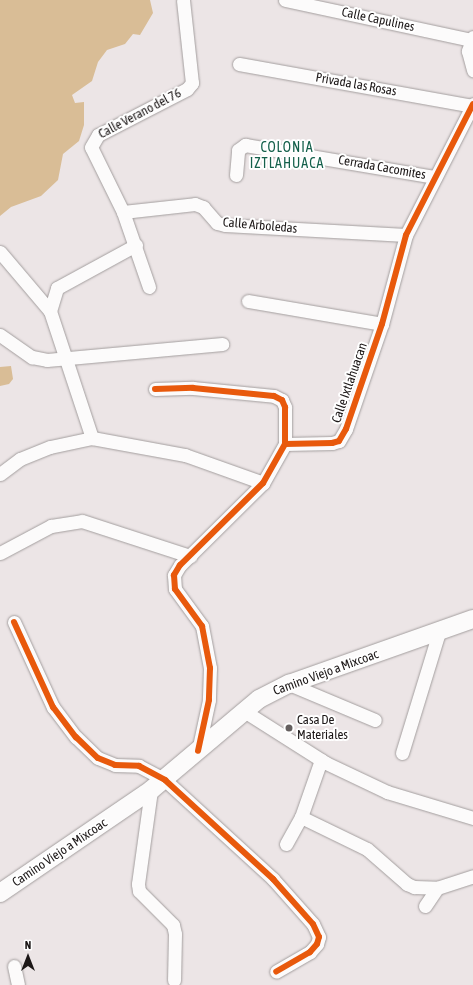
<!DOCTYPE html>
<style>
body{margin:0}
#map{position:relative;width:473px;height:985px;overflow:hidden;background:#ece5e6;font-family:"Asap Condensed",sans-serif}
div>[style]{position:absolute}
.forest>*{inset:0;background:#d9bd96}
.roads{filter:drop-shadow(0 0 1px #a39e9e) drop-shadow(0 0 1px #a39e9e)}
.minor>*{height:13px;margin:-6.5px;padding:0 6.5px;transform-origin:6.5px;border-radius:6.5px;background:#fcfbfb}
.secondary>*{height:18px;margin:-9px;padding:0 9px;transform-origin:9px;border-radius:9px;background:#fcfbfb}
.cycleway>*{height:6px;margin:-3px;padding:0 3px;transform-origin:3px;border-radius:3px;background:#e8590c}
.dots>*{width:11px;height:11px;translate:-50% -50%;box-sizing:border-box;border:2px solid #fff;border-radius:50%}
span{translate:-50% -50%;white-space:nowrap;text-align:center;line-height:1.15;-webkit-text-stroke:4px #fff;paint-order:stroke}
.street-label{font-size:13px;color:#1c1717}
.poi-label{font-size:13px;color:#1c1717}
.left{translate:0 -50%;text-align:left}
.neighbourhood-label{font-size:14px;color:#14604b;letter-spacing:1px}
.north{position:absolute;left:8px;top:937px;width:40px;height:40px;-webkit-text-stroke:3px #fff;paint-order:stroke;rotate:0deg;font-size:11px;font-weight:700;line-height:16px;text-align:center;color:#1c1717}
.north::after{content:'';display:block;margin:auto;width:14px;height:18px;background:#1c1717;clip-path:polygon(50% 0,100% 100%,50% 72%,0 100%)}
</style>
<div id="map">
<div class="forest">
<div style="clip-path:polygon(0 0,150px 0,153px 13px,140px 35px,133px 34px,125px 44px,107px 50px,98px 62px,92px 81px,72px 95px,75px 103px,84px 102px,84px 125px,79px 141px,63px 154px,58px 180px,41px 196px,11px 207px,0 216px)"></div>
<div style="clip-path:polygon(11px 366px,13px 379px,9px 384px,0 386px,0 367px)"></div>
</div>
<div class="roads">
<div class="minor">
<div style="left:285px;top:0;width:190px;rotate:12.1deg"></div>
<div style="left:473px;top:37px;width:15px;rotate:110deg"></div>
<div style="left:468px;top:51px;width:20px;rotate:75deg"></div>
<div style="left:239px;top:64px;width:237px;rotate:10.2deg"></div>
<div style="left:236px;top:175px;width:25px;rotate:-85deg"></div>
<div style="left:238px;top:150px;width:9px;rotate:-36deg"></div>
<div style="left:245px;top:145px;width:193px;rotate:9.6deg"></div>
<div style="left:123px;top:212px;width:72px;rotate:-6.3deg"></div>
<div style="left:195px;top:204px;width:9px;rotate:21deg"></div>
<div style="left:203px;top:207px;width:21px;rotate:49deg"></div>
<div style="left:217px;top:223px;width:8px;rotate:14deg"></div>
<div style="left:225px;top:225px;width:181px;rotate:3.2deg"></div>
<div style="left:0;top:252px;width:77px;rotate:49.7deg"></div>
<div style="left:50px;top:311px;width:134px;rotate:71.7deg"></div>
<div style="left:149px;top:287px;width:79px;rotate:-109.1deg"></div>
<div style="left:123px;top:212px;width:72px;rotate:-116.2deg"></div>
<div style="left:91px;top:147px;width:14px;rotate:-60deg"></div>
<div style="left:98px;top:135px;width:100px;rotate:-27.3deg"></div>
<div style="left:187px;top:89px;width:8px;rotate:-50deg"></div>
<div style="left:192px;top:83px;width:83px;rotate:-96.2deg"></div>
<div style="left:248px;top:301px;width:136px;rotate:9.7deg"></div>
<div style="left:50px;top:311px;width:24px;rotate:-73deg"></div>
<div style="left:57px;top:288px;width:90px;rotate:-28.6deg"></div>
<div style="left:0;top:335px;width:39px;rotate:35deg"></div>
<div style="left:32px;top:357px;width:15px;rotate:11deg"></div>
<div style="left:47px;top:360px;width:176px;rotate:-5.2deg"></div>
<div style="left:155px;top:389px;width:38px;rotate:-2deg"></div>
<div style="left:193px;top:388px;width:81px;rotate:5.6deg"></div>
<div style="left:274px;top:396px;width:9px;rotate:27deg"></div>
<div style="left:282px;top:400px;width:8px;rotate:67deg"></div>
<div style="left:285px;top:407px;width:37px;rotate:90deg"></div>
<div style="left:285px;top:444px;width:45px;rotate:119.4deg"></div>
<div style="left:263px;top:483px;width:117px;rotate:135.3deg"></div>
<div style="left:180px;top:565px;width:12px;rotate:121deg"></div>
<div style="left:174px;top:575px;width:14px;rotate:86deg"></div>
<div style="left:175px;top:589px;width:46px;rotate:53.9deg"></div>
<div style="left:202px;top:626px;width:43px;rotate:79.2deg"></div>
<div style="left:210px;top:668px;width:32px;rotate:92deg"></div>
<div style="left:209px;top:700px;width:52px;rotate:102.2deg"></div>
<div style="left:285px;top:444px;width:47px;rotate:-1.2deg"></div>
<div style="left:332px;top:443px;width:7px;rotate:-16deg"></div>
<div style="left:339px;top:441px;width:14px;rotate:-60deg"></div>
<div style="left:346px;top:429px;width:111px;rotate:-71.1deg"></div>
<div style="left:382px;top:324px;width:92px;rotate:-74.9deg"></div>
<div style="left:406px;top:235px;width:147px;rotate:-62.9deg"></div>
<div style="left:0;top:474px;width:25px;rotate:-37deg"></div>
<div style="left:20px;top:459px;width:32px;rotate:-22deg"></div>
<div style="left:50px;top:447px;width:43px;rotate:-12.1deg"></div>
<div style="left:92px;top:438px;width:95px;rotate:10.4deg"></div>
<div style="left:185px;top:455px;width:83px;rotate:19.7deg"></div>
<div style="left:0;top:553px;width:58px;rotate:-27.9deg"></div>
<div style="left:51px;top:526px;width:31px;rotate:-9deg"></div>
<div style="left:82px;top:521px;width:114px;rotate:18deg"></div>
<div style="left:14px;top:622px;width:94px;rotate:65.4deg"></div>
<div style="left:53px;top:707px;width:38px;rotate:53deg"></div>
<div style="left:76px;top:737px;width:30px;rotate:44deg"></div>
<div style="left:98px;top:758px;width:18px;rotate:22deg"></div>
<div style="left:115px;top:765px;width:24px;rotate:2deg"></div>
<div style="left:139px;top:766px;width:30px;rotate:28deg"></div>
<div style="left:165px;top:780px;width:147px;rotate:42.5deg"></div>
<div style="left:273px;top:879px;width:60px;rotate:48.4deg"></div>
<div style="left:313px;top:924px;width:14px;rotate:65deg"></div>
<div style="left:319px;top:937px;width:7px;rotate:106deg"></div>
<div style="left:317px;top:944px;width:11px;rotate:131deg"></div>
<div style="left:310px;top:952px;width:39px;rotate:150deg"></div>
<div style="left:289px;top:684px;width:93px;rotate:22.7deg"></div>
<div style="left:244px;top:711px;width:97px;rotate:32.4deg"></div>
<div style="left:326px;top:763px;width:68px;rotate:25.4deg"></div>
<div style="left:387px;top:792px;width:90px;rotate:16.8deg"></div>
<div style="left:402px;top:753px;width:127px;rotate:-73deg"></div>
<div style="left:321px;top:760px;width:60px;rotate:109.3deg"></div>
<div style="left:301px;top:817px;width:73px;rotate:25.9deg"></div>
<div style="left:367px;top:849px;width:53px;rotate:41.2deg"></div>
<div style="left:407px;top:884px;width:8px;rotate:23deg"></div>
<div style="left:414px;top:887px;width:23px;rotate:2deg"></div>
<div style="left:151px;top:790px;width:95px;rotate:97.9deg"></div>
<div style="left:138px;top:884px;width:7px;rotate:82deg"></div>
<div style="left:139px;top:891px;width:48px;rotate:45deg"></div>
<div style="left:173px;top:925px;width:9px;rotate:77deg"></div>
<div style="left:175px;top:934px;width:46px;rotate:91.2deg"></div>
<div style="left:286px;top:844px;width:31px;rotate:-61deg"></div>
<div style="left:425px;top:906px;width:22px;rotate:-56deg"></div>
<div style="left:437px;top:888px;width:38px;rotate:-18deg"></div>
<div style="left:14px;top:966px;width:19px;rotate:78deg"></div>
</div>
<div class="secondary">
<div style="left:0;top:893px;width:183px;rotate:-34.3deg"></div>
<div style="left:151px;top:790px;width:141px;rotate:-40.1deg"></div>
<div style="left:259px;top:699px;width:34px;rotate:-27deg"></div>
<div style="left:289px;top:684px;width:195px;rotate:-19.5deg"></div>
</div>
</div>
<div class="cycleway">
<div style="left:155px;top:389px;width:38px;rotate:-2deg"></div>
<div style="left:193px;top:388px;width:81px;rotate:5.6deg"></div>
<div style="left:274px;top:396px;width:9px;rotate:27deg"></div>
<div style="left:282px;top:400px;width:8px;rotate:67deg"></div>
<div style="left:285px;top:407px;width:37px;rotate:90deg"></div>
<div style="left:285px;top:444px;width:45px;rotate:119.4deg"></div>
<div style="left:263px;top:483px;width:117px;rotate:135.3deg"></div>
<div style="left:180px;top:565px;width:12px;rotate:121deg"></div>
<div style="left:174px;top:575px;width:14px;rotate:86deg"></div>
<div style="left:175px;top:589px;width:46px;rotate:53.9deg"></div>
<div style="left:202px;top:626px;width:43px;rotate:79.2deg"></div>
<div style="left:210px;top:668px;width:32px;rotate:92deg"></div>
<div style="left:209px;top:700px;width:52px;rotate:102.2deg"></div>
<div style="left:285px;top:444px;width:47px;rotate:-1.2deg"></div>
<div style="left:332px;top:443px;width:7px;rotate:-16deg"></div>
<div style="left:339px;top:441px;width:14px;rotate:-60deg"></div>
<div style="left:346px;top:429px;width:111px;rotate:-71.1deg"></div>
<div style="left:382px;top:324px;width:92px;rotate:-74.9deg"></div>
<div style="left:406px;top:235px;width:147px;rotate:-62.9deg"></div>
<div style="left:14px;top:622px;width:94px;rotate:65.4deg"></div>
<div style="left:53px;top:707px;width:38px;rotate:53deg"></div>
<div style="left:76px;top:737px;width:30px;rotate:44deg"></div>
<div style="left:98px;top:758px;width:18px;rotate:22deg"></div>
<div style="left:115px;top:765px;width:24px;rotate:2deg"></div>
<div style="left:139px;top:766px;width:30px;rotate:28deg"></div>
<div style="left:165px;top:780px;width:147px;rotate:42.5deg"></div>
<div style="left:273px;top:879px;width:60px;rotate:48.4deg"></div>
<div style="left:313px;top:924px;width:14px;rotate:65deg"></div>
<div style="left:319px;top:937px;width:7px;rotate:106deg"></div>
<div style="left:317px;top:944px;width:11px;rotate:131deg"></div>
<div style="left:310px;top:952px;width:39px;rotate:150deg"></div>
</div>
<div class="dots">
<div style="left:289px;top:728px;background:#655f5f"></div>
</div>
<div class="street-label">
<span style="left:378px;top:20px;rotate:12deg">Calle Capulines</span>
<span style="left:356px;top:85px;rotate:10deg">Privada las Rosas</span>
<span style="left:140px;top:114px;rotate:-28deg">Calle Verano del 76</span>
<span style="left:382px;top:168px;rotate:10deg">Cerrada Cacomites</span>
<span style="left:260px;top:226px;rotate:5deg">Calle Arboledas</span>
<span style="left:350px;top:383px;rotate:-71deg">Calle Ixtlahuacan</span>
<span style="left:326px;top:673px;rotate:-20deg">Camino Viejo a Mixcoac</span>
<span style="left:60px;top:853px;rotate:-34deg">Camino Viejo a Mixcoac</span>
</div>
<div class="poi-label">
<span class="left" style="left:297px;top:728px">Casa De<br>Materiales</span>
</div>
<div class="neighbourhood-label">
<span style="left:287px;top:155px">COLONIA<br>IZTLAHUACA</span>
</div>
<div class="north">N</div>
</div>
